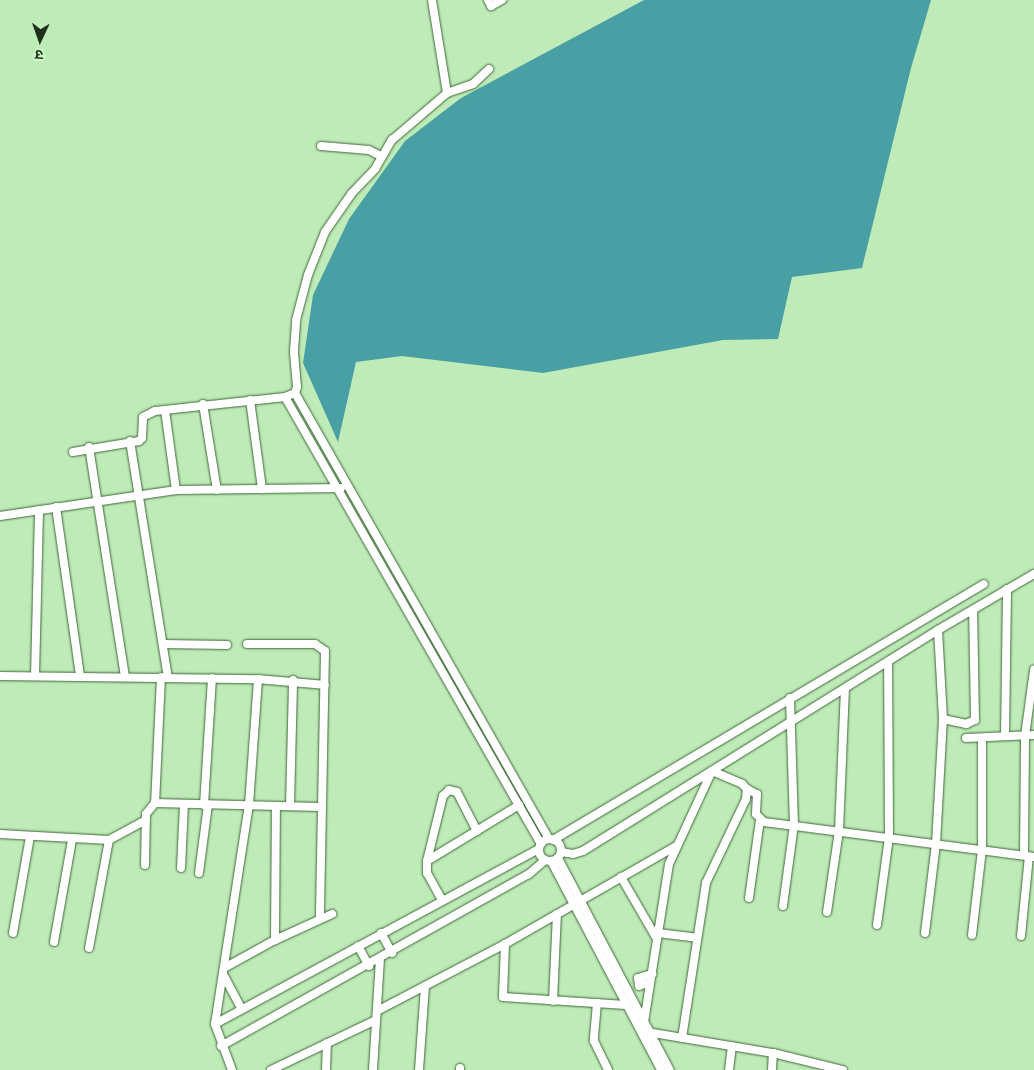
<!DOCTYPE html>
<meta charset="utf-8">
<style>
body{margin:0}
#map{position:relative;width:1034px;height:1070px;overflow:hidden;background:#beebb7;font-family:Arial,"Noto Sans Devanagari",sans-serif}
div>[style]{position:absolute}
.water>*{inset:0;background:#489fa4}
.roads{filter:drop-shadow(0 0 1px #3f6739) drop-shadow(0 0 1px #3f6739)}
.street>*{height:8px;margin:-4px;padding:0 4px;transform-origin:4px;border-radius:4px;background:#fff}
.street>.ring{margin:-4px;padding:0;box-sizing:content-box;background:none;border:8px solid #fff;border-radius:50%}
span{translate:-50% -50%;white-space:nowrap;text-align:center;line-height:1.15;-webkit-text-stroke:4.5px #cbf9c4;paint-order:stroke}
.north{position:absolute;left:15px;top:15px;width:50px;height:50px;-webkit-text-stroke:4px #cbf9c4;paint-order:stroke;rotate:183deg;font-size:14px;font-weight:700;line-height:20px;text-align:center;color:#1f301c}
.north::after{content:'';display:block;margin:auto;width:18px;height:22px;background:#1f301c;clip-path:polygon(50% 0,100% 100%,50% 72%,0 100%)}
</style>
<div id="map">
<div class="water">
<div style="clip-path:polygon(644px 0,931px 0,911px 68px,862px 268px,792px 277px,778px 339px,723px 340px,543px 373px,402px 356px,356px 362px,338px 442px,303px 363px,313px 295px,349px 219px,405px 141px,461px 98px)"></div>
</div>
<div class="roads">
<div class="street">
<div style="left:488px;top:0;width:7px;rotate:63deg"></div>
<div style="left:491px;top:6px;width:13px;rotate:-29deg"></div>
<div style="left:447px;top:93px;width:28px;rotate:-19deg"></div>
<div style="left:473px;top:84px;width:22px;rotate:-43deg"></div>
<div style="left:321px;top:146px;width:48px;rotate:4.8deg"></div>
<div style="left:369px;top:150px;width:13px;rotate:27deg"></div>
<div style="left:295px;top:393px;width:513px;rotate:60.34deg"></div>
<div style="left:285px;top:397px;width:515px;rotate:60.2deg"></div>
<div style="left:250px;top:400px;width:90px;rotate:82.3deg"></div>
<div style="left:203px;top:404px;width:87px;rotate:80.8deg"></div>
<div style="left:165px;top:410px;width:81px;rotate:82.2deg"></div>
<div style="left:130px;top:441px;width:240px;rotate:80.9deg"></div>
<div style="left:89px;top:447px;width:232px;rotate:81.1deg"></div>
<div style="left:73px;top:452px;width:67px;rotate:-9.5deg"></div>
<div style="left:139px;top:441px;width:4px;rotate:-45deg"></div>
<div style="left:142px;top:438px;width:21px;rotate:-87deg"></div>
<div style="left:143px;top:417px;width:13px;rotate:-27deg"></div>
<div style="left:155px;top:411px;width:131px;rotate:-6.1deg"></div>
<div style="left:285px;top:397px;width:11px;rotate:-22deg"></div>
<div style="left:295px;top:393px;width:6px;rotate:-72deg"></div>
<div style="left:297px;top:387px;width:36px;rotate:-95deg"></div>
<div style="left:294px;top:351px;width:31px;rotate:-86deg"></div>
<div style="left:296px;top:320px;width:47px;rotate:-75.1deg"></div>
<div style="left:308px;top:275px;width:46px;rotate:-68.4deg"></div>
<div style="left:325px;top:232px;width:47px;rotate:-55.3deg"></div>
<div style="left:352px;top:193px;width:33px;rotate:-46deg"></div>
<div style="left:375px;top:169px;width:34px;rotate:-60deg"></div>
<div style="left:392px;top:140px;width:72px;rotate:-40.5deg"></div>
<div style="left:447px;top:93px;width:94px;rotate:-99.2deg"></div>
<div style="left:56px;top:507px;width:171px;rotate:81.9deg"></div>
<div style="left:0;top:516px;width:178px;rotate:-8.4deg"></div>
<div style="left:176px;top:490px;width:165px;rotate:-0.7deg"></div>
<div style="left:163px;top:644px;width:64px;rotate:0.9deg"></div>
<div style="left:247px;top:644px;width:68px"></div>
<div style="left:315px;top:644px;width:12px;rotate:35deg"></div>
<div style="left:325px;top:651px;width:268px;rotate:91.1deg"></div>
<div style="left:0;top:676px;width:258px;rotate:0.7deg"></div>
<div style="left:258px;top:679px;width:67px;rotate:5.1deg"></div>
<div style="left:35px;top:676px;width:166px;rotate:-88.6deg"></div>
<div style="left:161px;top:677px;width:126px;rotate:92.7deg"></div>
<div style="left:155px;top:803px;width:166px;rotate:1.4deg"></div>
<div style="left:943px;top:719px;width:24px;rotate:12deg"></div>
<div style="left:966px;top:724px;width:10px;rotate:-24deg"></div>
<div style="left:975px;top:720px;width:110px;rotate:-91deg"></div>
<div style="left:1005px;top:736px;width:147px;rotate:-89.2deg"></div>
<div style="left:966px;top:738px;width:68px;rotate:-2.5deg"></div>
<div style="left:747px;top:789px;width:11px;rotate:27deg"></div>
<div style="left:757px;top:794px;width:20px;rotate:93deg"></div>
<div style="left:756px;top:814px;width:11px;rotate:45deg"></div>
<div style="left:764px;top:822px;width:272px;rotate:7.4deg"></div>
<div style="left:204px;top:805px;width:127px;rotate:-86.4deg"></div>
<div style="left:290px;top:806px;width:126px;rotate:-88.6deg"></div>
<div style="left:0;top:834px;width:109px;rotate:3.2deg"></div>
<div style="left:109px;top:840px;width:42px;rotate:-28.4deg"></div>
<div class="ring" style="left:539px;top:839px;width:14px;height:14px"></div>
<div style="left:553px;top:840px;width:501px;rotate:-30.71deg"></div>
<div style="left:561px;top:852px;width:12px;rotate:9deg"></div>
<div style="left:573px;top:854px;width:10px;rotate:-17deg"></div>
<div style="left:583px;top:851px;width:418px;rotate:-31.9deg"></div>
<div style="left:938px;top:630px;width:111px;rotate:-30.3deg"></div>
<div style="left:1024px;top:855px;width:119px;rotate:-89.5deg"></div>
<div style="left:1025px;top:736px;width:67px;rotate:-82.2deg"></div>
<div style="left:558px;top:858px;width:240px;rotate:62.2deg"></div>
<div style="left:427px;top:861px;width:67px;rotate:-76.2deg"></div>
<div style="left:443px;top:796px;width:8px;rotate:-45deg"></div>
<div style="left:449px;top:790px;width:8px;rotate:14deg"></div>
<div style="left:457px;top:792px;width:44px;rotate:62.9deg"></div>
<div style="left:551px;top:861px;width:236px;rotate:62.2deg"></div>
<div style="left:145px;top:865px;width:51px;rotate:-88.9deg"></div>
<div style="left:146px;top:814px;width:14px;rotate:-51deg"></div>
<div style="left:181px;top:868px;width:63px;rotate:-87.3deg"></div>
<div style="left:199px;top:873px;width:69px;rotate:-82.5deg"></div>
<div style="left:621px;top:877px;width:72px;rotate:59.9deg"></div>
<div style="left:749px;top:898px;width:79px;rotate:-82deg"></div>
<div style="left:442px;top:900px;width:31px;rotate:-119deg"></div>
<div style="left:427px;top:873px;width:12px;rotate:-90deg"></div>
<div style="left:427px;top:861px;width:108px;rotate:-31.3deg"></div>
<div style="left:783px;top:906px;width:82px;rotate:-82.3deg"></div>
<div style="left:794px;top:825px;width:127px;rotate:-91.8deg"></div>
<div style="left:827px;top:912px;width:82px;rotate:-81.6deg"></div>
<div style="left:839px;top:831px;width:142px;rotate:-87.6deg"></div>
<div style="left:877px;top:925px;width:89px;rotate:-82.2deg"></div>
<div style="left:889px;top:837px;width:175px;rotate:-90.3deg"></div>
<div style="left:13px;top:933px;width:97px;rotate:-80deg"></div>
<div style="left:381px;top:933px;width:23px;rotate:61deg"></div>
<div style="left:658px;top:933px;width:39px;rotate:7deg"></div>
<div style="left:925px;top:933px;width:90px;rotate:-83deg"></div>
<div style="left:936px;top:844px;width:125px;rotate:-86.8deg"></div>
<div style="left:943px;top:719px;width:89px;rotate:-93.2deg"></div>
<div style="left:972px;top:935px;width:86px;rotate:-83.3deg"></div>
<div style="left:982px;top:850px;width:112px;rotate:-90deg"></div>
<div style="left:1021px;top:936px;width:80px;rotate:-84.3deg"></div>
<div style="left:275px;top:940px;width:134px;rotate:-89.6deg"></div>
<div style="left:54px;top:942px;width:104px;rotate:-80deg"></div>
<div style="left:505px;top:944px;width:53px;rotate:92.2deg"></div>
<div style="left:503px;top:997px;width:123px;rotate:3.7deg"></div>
<div style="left:358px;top:946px;width:23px;rotate:61deg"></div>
<div style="left:89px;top:948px;width:110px;rotate:-79.5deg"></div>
<div style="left:224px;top:968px;width:58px;rotate:-28.8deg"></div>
<div style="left:275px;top:940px;width:63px;rotate:-24.5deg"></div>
<div style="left:223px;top:974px;width:40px;rotate:62deg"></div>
<div style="left:641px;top:978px;width:7px;rotate:63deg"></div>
<div style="left:644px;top:984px;width:5px;rotate:158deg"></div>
<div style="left:639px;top:986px;width:8px;rotate:-97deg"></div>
<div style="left:638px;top:978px;width:15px;rotate:-16deg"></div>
<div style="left:553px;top:1001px;width:87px;rotate:-87.4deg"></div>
<div style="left:597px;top:1003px;width:38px;rotate:95deg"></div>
<div style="left:594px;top:1041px;width:32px;rotate:64deg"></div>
<div style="left:377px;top:1011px;width:144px;rotate:-27.6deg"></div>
<div style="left:505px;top:944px;width:197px;rotate:-29.8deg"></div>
<div style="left:644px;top:1022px;width:160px;rotate:-81deg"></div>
<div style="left:669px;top:864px;width:102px;rotate:-65.2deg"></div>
<div style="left:712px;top:771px;width:33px;rotate:23deg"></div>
<div style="left:742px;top:784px;width:7px;rotate:45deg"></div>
<div style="left:747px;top:789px;width:10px;rotate:96deg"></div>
<div style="left:746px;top:799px;width:93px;rotate:115.5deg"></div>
<div style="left:706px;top:883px;width:157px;rotate:98.8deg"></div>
<div style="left:215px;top:1024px;width:368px;rotate:-28.4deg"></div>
<div style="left:647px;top:1032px;width:128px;rotate:9.5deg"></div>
<div style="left:773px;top:1053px;width:72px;rotate:13.7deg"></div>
<div style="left:221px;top:1046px;width:353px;rotate:-29.2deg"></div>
<div style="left:529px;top:874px;width:21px;rotate:-41deg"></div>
<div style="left:232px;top:1070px;width:49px;rotate:-110.3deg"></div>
<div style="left:215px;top:1024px;width:222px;rotate:-81.2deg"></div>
<div style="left:249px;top:805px;width:126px;rotate:-85.9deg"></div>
<div style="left:271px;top:1070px;width:116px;rotate:-25.5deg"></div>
<div style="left:326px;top:1070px;width:27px;rotate:-88deg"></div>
<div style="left:373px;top:1070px;width:110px;rotate:-86.4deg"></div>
<div style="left:419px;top:1070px;width:84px;rotate:-85.9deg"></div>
<div style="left:460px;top:1070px;width:2px;rotate:-90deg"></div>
<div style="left:729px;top:1070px;width:24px;rotate:-83deg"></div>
<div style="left:772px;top:1070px;width:17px;rotate:-87deg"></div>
</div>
</div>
<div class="north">उ</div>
</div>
